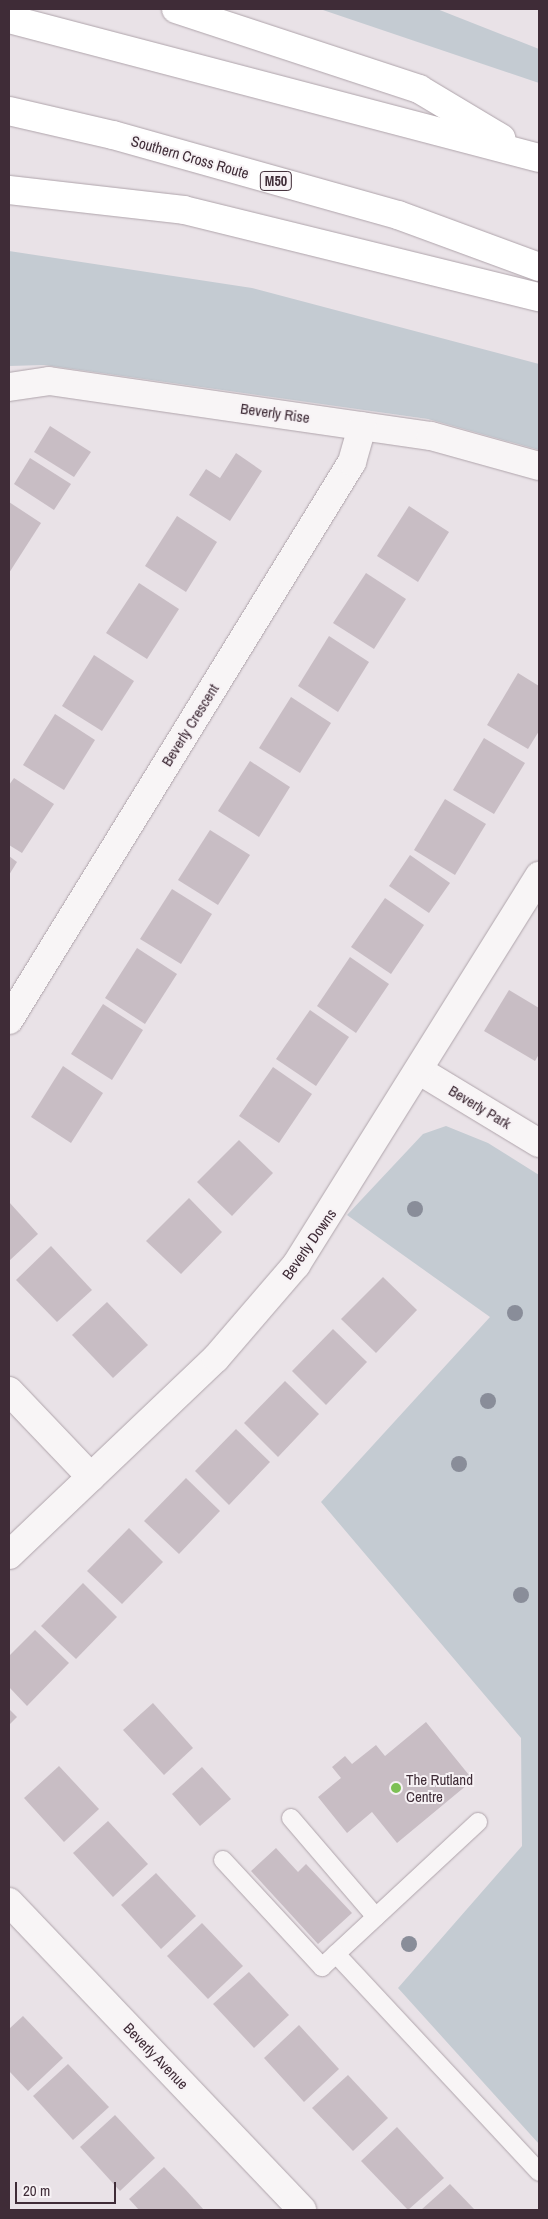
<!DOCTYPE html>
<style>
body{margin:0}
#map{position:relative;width:548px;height:2219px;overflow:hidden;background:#e9e2e7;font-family:"Archivo Narrow",sans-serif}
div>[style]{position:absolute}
.green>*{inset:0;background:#c4cbd2}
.building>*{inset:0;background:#c8bdc4}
.roads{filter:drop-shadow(0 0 1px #afa4ab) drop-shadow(0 0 1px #afa4ab)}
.service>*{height:18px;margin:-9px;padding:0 9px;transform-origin:9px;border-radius:9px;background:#f8f5f6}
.minor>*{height:28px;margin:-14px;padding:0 14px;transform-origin:14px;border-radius:14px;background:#f8f5f6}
.motorway>*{height:28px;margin:-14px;padding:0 14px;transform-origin:14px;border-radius:14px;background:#fff}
.trees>*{width:16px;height:16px;margin:-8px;border-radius:50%;background:#898d99}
.dots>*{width:14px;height:14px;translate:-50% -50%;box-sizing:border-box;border:2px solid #f7f2f5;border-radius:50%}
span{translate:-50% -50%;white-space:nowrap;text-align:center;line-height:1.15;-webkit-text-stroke:4px #f7f2f5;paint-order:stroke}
.shield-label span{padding:1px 4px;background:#f7f2f5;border:1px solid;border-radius:4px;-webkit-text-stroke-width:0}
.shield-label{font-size:14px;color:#3f2c37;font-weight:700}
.street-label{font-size:15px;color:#3f2c37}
.poi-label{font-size:15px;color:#3f2c37}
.left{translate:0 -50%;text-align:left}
.frame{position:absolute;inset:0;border:10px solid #3f2c37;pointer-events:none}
.scale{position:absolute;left:15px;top:2182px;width:101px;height:22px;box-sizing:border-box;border:2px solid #3f2c37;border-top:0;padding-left:6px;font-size:15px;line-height:18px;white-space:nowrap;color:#3f2c37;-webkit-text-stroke:4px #f7f2f5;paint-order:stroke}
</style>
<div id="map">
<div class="green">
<div style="clip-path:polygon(320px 9px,437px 9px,539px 49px,539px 83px)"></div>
<div style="clip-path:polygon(9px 251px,252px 288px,539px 364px,539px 450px,428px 419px,44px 365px,9px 366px)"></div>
<div style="clip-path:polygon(446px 1126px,488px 1143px,539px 1175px,539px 2144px,398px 1988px,522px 1846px,521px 1738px,321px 1502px,490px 1317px,347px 1215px,423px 1134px)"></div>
</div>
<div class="building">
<div style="clip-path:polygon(50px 426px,91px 452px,74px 477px,34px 452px)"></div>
<div style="clip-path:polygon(236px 453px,262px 471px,230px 521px,189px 495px,206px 469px,220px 478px)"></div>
<div style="clip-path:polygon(30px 458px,71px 484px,54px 510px,14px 484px)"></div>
<div style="clip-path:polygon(9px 502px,41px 523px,9px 573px)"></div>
<div style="clip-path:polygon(409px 506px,449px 532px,418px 582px,377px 556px)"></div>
<div style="clip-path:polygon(177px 516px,217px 542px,186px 592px,145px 566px)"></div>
<div style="clip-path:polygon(366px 573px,406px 599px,374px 649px,333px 623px)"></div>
<div style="clip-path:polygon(139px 583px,179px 609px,147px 659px,106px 633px)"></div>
<div style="clip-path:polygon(329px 636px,369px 662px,338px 712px,298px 686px)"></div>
<div style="clip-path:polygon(94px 655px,134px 681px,102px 731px,62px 706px)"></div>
<div style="clip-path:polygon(518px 673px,539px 686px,539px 731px,528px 749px,487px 725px)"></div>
<div style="clip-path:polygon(291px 697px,331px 723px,300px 773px,259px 748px)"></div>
<div style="clip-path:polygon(55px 714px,95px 740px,64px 790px,23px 765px)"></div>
<div style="clip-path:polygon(484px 738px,525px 763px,494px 814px,453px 790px)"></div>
<div style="clip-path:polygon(250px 761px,290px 787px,259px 837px,218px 811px)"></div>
<div style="clip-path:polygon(14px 778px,54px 804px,22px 853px,9px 845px,9px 785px)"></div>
<div style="clip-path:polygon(445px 799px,486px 824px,455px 875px,414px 850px)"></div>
<div style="clip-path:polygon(210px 830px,250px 855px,218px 905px,178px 880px)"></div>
<div style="clip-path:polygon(410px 855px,450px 883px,429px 913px,389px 886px)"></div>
<div style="clip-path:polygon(9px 856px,17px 862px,9px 875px)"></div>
<div style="clip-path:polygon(172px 889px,212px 914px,181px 964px,140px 939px)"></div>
<div style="clip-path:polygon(385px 898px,424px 925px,391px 974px,351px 947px)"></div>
<div style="clip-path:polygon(137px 948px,177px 974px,145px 1024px,105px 998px)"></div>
<div style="clip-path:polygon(350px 957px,389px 984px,356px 1033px,317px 1006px)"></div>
<div style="clip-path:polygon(509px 990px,539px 1008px,539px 1054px,535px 1061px,484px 1031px)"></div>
<div style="clip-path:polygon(103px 1004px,143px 1030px,112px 1080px,71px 1054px)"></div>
<div style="clip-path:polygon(310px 1010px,349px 1037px,316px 1086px,276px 1059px)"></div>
<div style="clip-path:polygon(63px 1066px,103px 1093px,71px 1143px,31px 1117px)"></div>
<div style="clip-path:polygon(273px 1067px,312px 1094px,279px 1143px,239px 1116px)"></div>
<div style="clip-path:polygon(239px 1140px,273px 1173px,232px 1216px,197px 1182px)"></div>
<div style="clip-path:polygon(189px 1198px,222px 1232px,181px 1274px,146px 1241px)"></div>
<div style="clip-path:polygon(9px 1202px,38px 1234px,9px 1261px)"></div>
<div style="clip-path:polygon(51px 1246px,92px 1290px,57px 1322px,16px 1280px)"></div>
<div style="clip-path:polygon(383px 1277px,417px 1310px,376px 1353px,341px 1319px)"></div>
<div style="clip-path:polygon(107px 1302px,148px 1345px,113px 1378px,72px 1335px)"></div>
<div style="clip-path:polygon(333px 1329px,367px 1362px,326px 1405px,292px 1371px)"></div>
<div style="clip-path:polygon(285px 1381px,319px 1414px,278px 1457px,244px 1423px)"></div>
<div style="clip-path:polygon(236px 1429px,270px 1462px,229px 1505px,195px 1471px)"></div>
<div style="clip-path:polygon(186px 1478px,220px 1511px,179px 1554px,144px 1521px)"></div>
<div style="clip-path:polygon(129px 1528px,163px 1562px,122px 1604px,87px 1571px)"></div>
<div style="clip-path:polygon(83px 1583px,117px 1617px,76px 1659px,41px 1626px)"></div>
<div style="clip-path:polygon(35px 1630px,69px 1663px,27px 1706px,9px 1687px,9px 1656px)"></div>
<div style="clip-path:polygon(153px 1703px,193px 1748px,164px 1775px,123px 1730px)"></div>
<div style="clip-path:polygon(9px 1709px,17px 1717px,9px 1725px)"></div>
<div style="clip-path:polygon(426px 1722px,473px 1780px,397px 1843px,372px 1812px,347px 1833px,318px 1797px,341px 1778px,332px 1767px,345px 1756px,352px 1764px,376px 1745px,385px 1756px)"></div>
<div style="clip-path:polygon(59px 1766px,99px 1809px,64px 1842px,24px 1798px)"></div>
<div style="clip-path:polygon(202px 1767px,231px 1799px,200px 1826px,172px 1794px)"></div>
<div style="clip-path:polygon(108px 1821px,148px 1864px,113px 1897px,73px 1853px)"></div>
<div style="clip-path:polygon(276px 1848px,298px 1872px,306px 1864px,352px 1913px,318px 1944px,251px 1871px)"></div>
<div style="clip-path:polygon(156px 1873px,196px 1916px,161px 1949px,121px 1905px)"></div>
<div style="clip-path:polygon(202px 1923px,243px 1966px,208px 1999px,167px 1956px)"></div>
<div style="clip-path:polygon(249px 1972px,289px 2015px,254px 2048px,213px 2004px)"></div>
<div style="clip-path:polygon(23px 2016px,63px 2058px,28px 2091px,9px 2071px,9px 2029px)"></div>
<div style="clip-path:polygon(299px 2025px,339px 2069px,304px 2102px,264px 2058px)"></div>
<div style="clip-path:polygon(68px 2064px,109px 2107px,73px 2140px,33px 2096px)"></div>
<div style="clip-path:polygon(348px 2075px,388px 2118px,353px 2151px,312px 2108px)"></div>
<div style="clip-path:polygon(115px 2115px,155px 2158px,120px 2191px,80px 2147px)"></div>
<div style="clip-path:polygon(397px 2127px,444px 2178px,408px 2210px,361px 2161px)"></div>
<div style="clip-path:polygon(164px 2167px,185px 2189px,204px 2210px,139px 2210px,129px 2199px)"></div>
<div style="clip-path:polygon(450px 2184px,475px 2210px,421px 2210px)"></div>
</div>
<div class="roads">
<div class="service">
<div style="left:291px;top:1818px;width:130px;rotate:49.4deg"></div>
<div style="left:223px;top:1860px;width:146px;rotate:47.2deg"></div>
<div style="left:322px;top:1967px;width:213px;rotate:-42.9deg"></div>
<div style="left:336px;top:1954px;width:298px;rotate:47deg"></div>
</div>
<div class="minor">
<div style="left:9px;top:387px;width:40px;rotate:-8.5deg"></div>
<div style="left:49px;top:381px;width:386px;rotate:8.2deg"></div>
<div style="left:431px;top:436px;width:112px;rotate:15.5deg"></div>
<div style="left:9px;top:1020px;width:655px;rotate:-58.42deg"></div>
<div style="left:352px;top:462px;width:37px;rotate:-74deg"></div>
<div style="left:420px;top:1071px;width:139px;rotate:31.2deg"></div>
<div style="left:9px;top:1391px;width:119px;rotate:46.4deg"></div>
<div style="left:9px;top:1555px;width:286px;rotate:-43.6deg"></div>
<div style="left:216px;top:1358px;width:123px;rotate:-49.3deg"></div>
<div style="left:296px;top:1265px;width:459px;rotate:-58deg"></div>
<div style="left:9px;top:1902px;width:425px;rotate:46.4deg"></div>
</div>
<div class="motorway">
<div style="left:176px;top:9px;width:256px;rotate:18.2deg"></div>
<div style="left:419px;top:89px;width:96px;rotate:30.9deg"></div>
<div style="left:9px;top:19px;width:548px;rotate:14.7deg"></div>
<div style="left:9px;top:111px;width:107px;rotate:13deg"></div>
<div style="left:113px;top:135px;width:296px;rotate:15.7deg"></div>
<div style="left:398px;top:215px;width:150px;rotate:20.2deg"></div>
<div style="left:9px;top:190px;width:176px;rotate:6.5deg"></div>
<div style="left:184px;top:210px;width:366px;rotate:13.8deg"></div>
</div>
</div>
<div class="trees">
<div style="left:415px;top:1209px"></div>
<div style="left:515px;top:1313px"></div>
<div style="left:488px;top:1401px"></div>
<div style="left:459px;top:1464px"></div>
<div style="left:521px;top:1595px"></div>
<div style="left:409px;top:1944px"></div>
</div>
<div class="dots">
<div style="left:396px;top:1788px;background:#7dc055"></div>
</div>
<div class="shield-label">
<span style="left:276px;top:181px">M50</span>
</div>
<div class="street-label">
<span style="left:190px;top:157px;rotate:16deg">Southern Cross Route</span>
<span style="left:275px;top:413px;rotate:8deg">Beverly Rise</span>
<span style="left:190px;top:725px;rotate:-58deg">Beverly Crescent</span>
<span style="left:480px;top:1107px;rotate:31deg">Beverly Park</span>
<span style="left:309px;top:1244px;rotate:-55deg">Beverly Downs</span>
<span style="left:156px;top:2056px;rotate:46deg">Beverly Avenue</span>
</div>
<div class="poi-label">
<span class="left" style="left:406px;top:1788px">The Rutland<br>Centre</span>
</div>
<div class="frame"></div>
<div class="scale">20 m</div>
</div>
